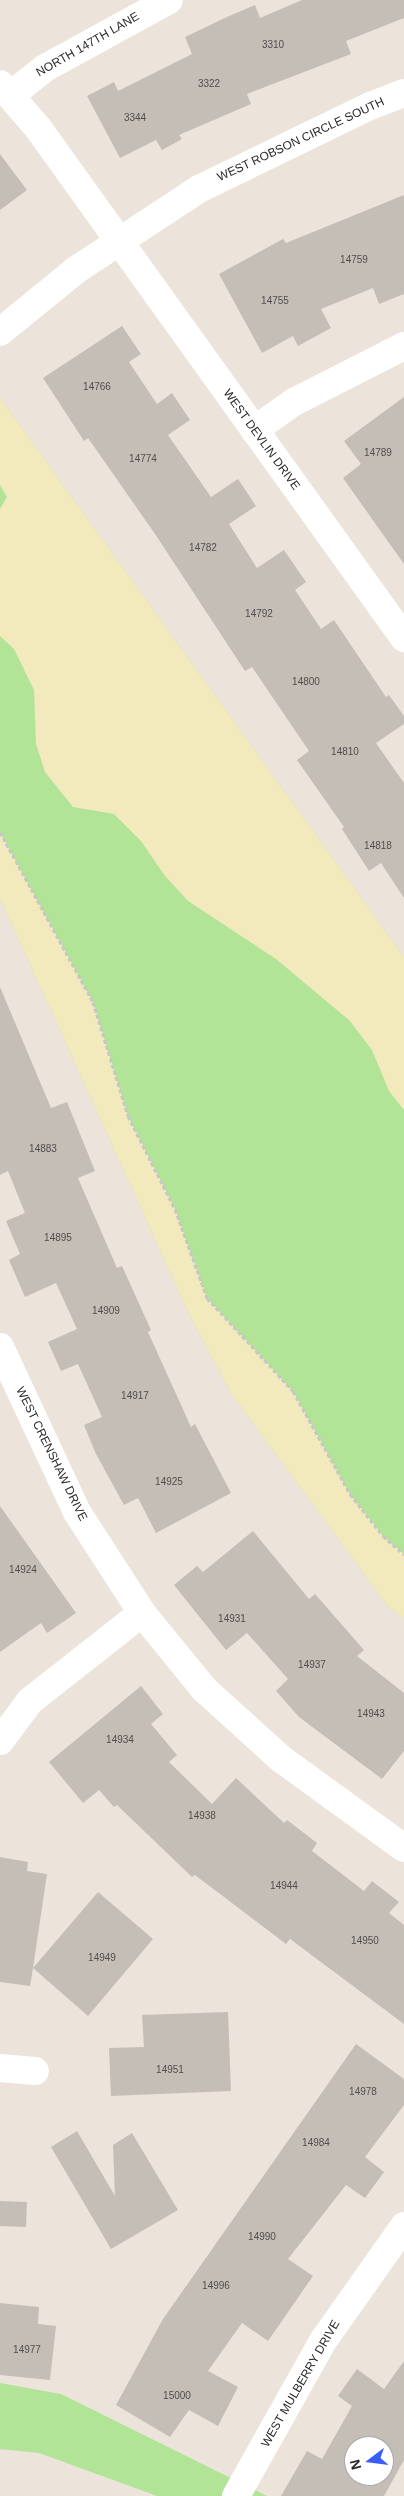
<!DOCTYPE html>
<style>
body{margin:0}
#map{position:relative;width:404px;height:2496px;overflow:hidden;background:#ece4db;font-family:Arial,sans-serif}
div>[style]{position:absolute}
.green>*{inset:0;background:#b1e496}
.sand>*{inset:0;background:#f2e9bd}
.building>*{inset:0;background:#c4beb7}
.path>*{height:3px;margin-top:-1.5px;transform-origin:0;background:repeating-linear-gradient(90deg,#c7c7c7 0 4px,transparent 0 6.5px)}
.minor>*{height:28px;margin:-14px;padding:0 14px;transform-origin:14px;border-radius:14px;background:#fff}
.tertiary>*{height:28px;margin:-14px;padding:0 14px;transform-origin:14px;border-radius:14px;background:#fff}
span{translate:-50% -50%;white-space:nowrap;text-align:center;line-height:1.15;-webkit-text-stroke:4px #fff;paint-order:stroke}
.number-label{font-size:10px;color:#504e4c}
.number-label span{-webkit-text-stroke-width:0}
.street-label{font-size:12px;color:#292929}
.north{position:absolute;left:344px;top:2436px;width:50px;height:50px;box-sizing:border-box;background:#fff;border:1px solid #a9a9a9;border-radius:50%;rotate:255deg;font-size:14px;font-weight:700;line-height:20px;text-align:center;color:#292929}
.north::after{content:'';display:block;margin:auto;width:18px;height:22px;background:#375efc;clip-path:polygon(50% 0,100% 100%,50% 72%,0 100%)}
</style>
<div id="map">
<div class="green">
<div style="clip-path:polygon(0 398px,404px 957px,404px 1618px,388px 1606px,231px 1393px,190px 1316px,0 898px)"></div>
<div style="clip-path:polygon(0 2383px,61px 2394px,267px 2496px,157px 2496px,39px 2453px,0 2449px)"></div>
</div>
<div class="sand">
<div style="clip-path:polygon(0 398px,404px 957px,404px 1110px,389px 1091px,372px 1050px,349px 1020px,276px 959px,188px 901px,165px 876px,141px 841px,114px 814px,73px 807px,45px 772px,36px 744px,34px 690px,14px 649px,0 636px,0 509px,7px 497px,0 485px)"></div>
<div style="clip-path:polygon(0 832px,93px 1002px,128px 1116px,175px 1209px,207px 1298px,293px 1391px,350px 1494px,383px 1536px,404px 1554px,404px 1618px,388px 1606px,231px 1393px,190px 1316px,0 898px)"></div>
</div>
<div class="building">
<div style="clip-path:polygon(302px 0,404px 0,404px 18px,346px 41px,351px 54px,247px 94px,251px 104px,179px 135px,182px 139px,162px 150px,156px 140px,120px 158px,87px 96px,114px 82px,118px 91px,192px 54px,185px 37px,227px 17px,255px 5px,260px 18px)"></div>
<div style="clip-path:polygon(0 154px,27px 190px,0 210px)"></div>
<div style="clip-path:polygon(404px 195px,404px 294px,379px 304px,373px 288px,321px 309px,331px 328px,298px 346px,293px 336px,262px 353px,219px 274px,283px 239px,286px 243px)"></div>
<div style="clip-path:polygon(122px 326px,141px 354px,129px 362px,157px 404px,172px 393px,190px 420px,168px 435px,211px 497px,238px 479px,256px 506px,229px 524px,257px 568px,284px 550px,306px 582px,295px 590px,321px 629px,334px 620px,386px 697px,389px 695px,404px 716px,404px 724px,376px 743px,404px 783px,404px 898px,381px 863px,369px 871px,342px 829px,344px 827px,297px 760px,309px 751px,252px 667px,245px 671px,155px 534px,88px 438px,84px 441px,43px 378px)"></div>
<div style="clip-path:polygon(404px 397px,404px 564px,343px 478px,361px 464px,344px 441px)"></div>
<div style="clip-path:polygon(0 987px,51px 1108px,67px 1102px,95px 1171px,78px 1178px,117px 1268px,122px 1266px,151px 1330px,148px 1332px,191px 1427px,195px 1424px,231px 1493px,156px 1533px,138px 1498px,124px 1505px,96px 1454px,84px 1425px,102px 1417px,78px 1364px,61px 1371px,48px 1342px,77px 1329px,56px 1283px,25px 1297px,9px 1260px,20px 1254px,6px 1221px,25px 1213px,8px 1171px,0 1175px)"></div>
<div style="clip-path:polygon(0 1506px,76px 1613px,47px 1633px,41px 1623px,0 1652px)"></div>
<div style="clip-path:polygon(253px 1531px,309px 1599px,315px 1594px,364px 1650px,357px 1656px,404px 1693px,404px 1751px,382px 1779px,299px 1717px,276px 1691px,288px 1679px,247px 1633px,226px 1650px,174px 1585px,197px 1566px,203px 1572px)"></div>
<div style="clip-path:polygon(141px 1686px,163px 1714px,151px 1724px,177px 1755px,169px 1762px,212px 1804px,236px 1778px,284px 1823px,287px 1820px,317px 1843px,312px 1851px,364px 1891px,372px 1881px,399px 1902px,389px 1913px,404px 1925px,404px 2024px,290px 1939px,286px 1944px,195px 1875px,192px 1877px,117px 1805px,114px 1807px,99px 1790px,83px 1803px,49px 1762px)"></div>
<div style="clip-path:polygon(0 1857px,28px 1862px,27px 1871px,47px 1874px,33px 1968px,98px 1892px,153px 1939px,88px 2016px,33px 1968px,30px 1986px,0 1982px)"></div>
<div style="clip-path:polygon(228px 2012px,231px 2091px,111px 2096px,109px 2048px,144px 2047px,142px 2015px)"></div>
<div style="clip-path:polygon(356px 2044px,404px 2079px,404px 2105px,365px 2157px,384px 2172px,365px 2198px,346px 2185px,288px 2259px,313px 2276px,268px 2341px,242px 2323px,208px 2371px,238px 2387px,218px 2426px,189px 2410px,170px 2437px,116px 2405px,163px 2319px)"></div>
<div style="clip-path:polygon(77px 2131px,115px 2196px,113px 2145px,132px 2133px,178px 2210px,111px 2249px,51px 2147px)"></div>
<div style="clip-path:polygon(0 2201px,27px 2202px,26px 2227px,0 2226px)"></div>
<div style="clip-path:polygon(0 2303px,39px 2307px,38px 2324px,56px 2326px,50px 2380px,0 2375px)"></div>
<div style="clip-path:polygon(evenodd,404px 2361px,404px 2460px,384px 2496px,281px 2496px,307px 2451px,322px 2459px,352px 2406px,338px 2396px,357px 2369px,384px 2389px,404px 2361px,354px 2446px,384px 2446px,384px 2476px,354px 2476px,354px 2446px)"></div>
</div>
<div class="path">
<div style="left:0;top:832px;width:194px;rotate:61.3deg"></div>
<div style="left:93px;top:1002px;width:119px;rotate:72.9deg"></div>
<div style="left:128px;top:1116px;width:104px;rotate:63.2deg"></div>
<div style="left:175px;top:1209px;width:95px;rotate:70.2deg"></div>
<div style="left:207px;top:1298px;width:127px;rotate:47.2deg"></div>
<div style="left:293px;top:1391px;width:118px;rotate:61deg"></div>
<div style="left:350px;top:1494px;width:53px;rotate:51.8deg"></div>
<div style="left:383px;top:1536px;width:28px;rotate:41deg"></div>
</div>
<div class="minor">
<div style="left:0;top:84px;width:58px;rotate:49.2deg"></div>
<div style="left:38px;top:128px;width:628px;rotate:54.33deg"></div>
<div style="left:11px;top:95px;width:43px;rotate:-38.5deg"></div>
<div style="left:45px;top:68px;width:141px;rotate:-28.7deg"></div>
<div style="left:254px;top:430px;width:49px;rotate:-35deg"></div>
<div style="left:294px;top:402px;width:123px;rotate:-27deg"></div>
<div style="left:0;top:1347px;width:182px;rotate:65deg"></div>
<div style="left:77px;top:1512px;width:120px;rotate:57.2deg"></div>
<div style="left:142px;top:1613px;width:98px;rotate:50.8deg"></div>
<div style="left:204px;top:1689px;width:103px;rotate:42.2deg"></div>
<div style="left:280px;top:1758px;width:153px;rotate:36deg"></div>
<div style="left:0;top:1741px;width:50px;rotate:-53.1deg"></div>
<div style="left:30px;top:1701px;width:142px;rotate:-38.2deg"></div>
<div style="left:0;top:2068px;width:35px;rotate:5deg"></div>
<div style="left:236px;top:2496px;width:178px;rotate:-60.7deg"></div>
<div style="left:323px;top:2341px;width:141px;rotate:-54.8deg"></div>
</div>
<div class="tertiary">
<div style="left:0;top:332px;width:98px;rotate:-39.2deg"></div>
<div style="left:76px;top:270px;width:147px;rotate:-33.4deg"></div>
<div style="left:199px;top:189px;width:190px;rotate:-25.9deg"></div>
<div style="left:370px;top:106px;width:36px;rotate:-21deg"></div>
</div>
<div class="number-label">
<span style="left:273px;top:45px">3310</span>
<span style="left:209px;top:84px">3322</span>
<span style="left:135px;top:118px">3344</span>
<span style="left:354px;top:260px">14759</span>
<span style="left:275px;top:301px">14755</span>
<span style="left:97px;top:387px">14766</span>
<span style="left:378px;top:453px">14789</span>
<span style="left:143px;top:459px">14774</span>
<span style="left:203px;top:548px">14782</span>
<span style="left:259px;top:614px">14792</span>
<span style="left:306px;top:682px">14800</span>
<span style="left:345px;top:752px">14810</span>
<span style="left:378px;top:846px">14818</span>
<span style="left:43px;top:1149px">14883</span>
<span style="left:58px;top:1238px">14895</span>
<span style="left:106px;top:1311px">14909</span>
<span style="left:135px;top:1396px">14917</span>
<span style="left:169px;top:1482px">14925</span>
<span style="left:23px;top:1570px">14924</span>
<span style="left:232px;top:1619px">14931</span>
<span style="left:312px;top:1665px">14937</span>
<span style="left:371px;top:1714px">14943</span>
<span style="left:120px;top:1740px">14934</span>
<span style="left:202px;top:1816px">14938</span>
<span style="left:284px;top:1886px">14944</span>
<span style="left:365px;top:1941px">14950</span>
<span style="left:102px;top:1958px">14949</span>
<span style="left:170px;top:2070px">14951</span>
<span style="left:363px;top:2092px">14978</span>
<span style="left:316px;top:2143px">14984</span>
<span style="left:262px;top:2237px">14990</span>
<span style="left:216px;top:2286px">14996</span>
<span style="left:27px;top:2350px">14977</span>
<span style="left:177px;top:2396px">15000</span>
</div>
<div class="street-label">
<span style="left:88px;top:45px;rotate:-30deg">NORTH 147TH LANE</span>
<span style="left:301px;top:140px;rotate:-25deg">WEST ROBSON CIRCLE SOUTH</span>
<span style="left:261px;top:440px;rotate:54deg">WEST DEVLIN DRIVE</span>
<span style="left:51px;top:1454px;rotate:64deg">WEST CRENSHAW DRIVE</span>
<span style="left:301px;top:2384px;rotate:-60deg">WEST MULBERRY DRIVE</span>
</div>
<div class="north">N</div>
</div>
